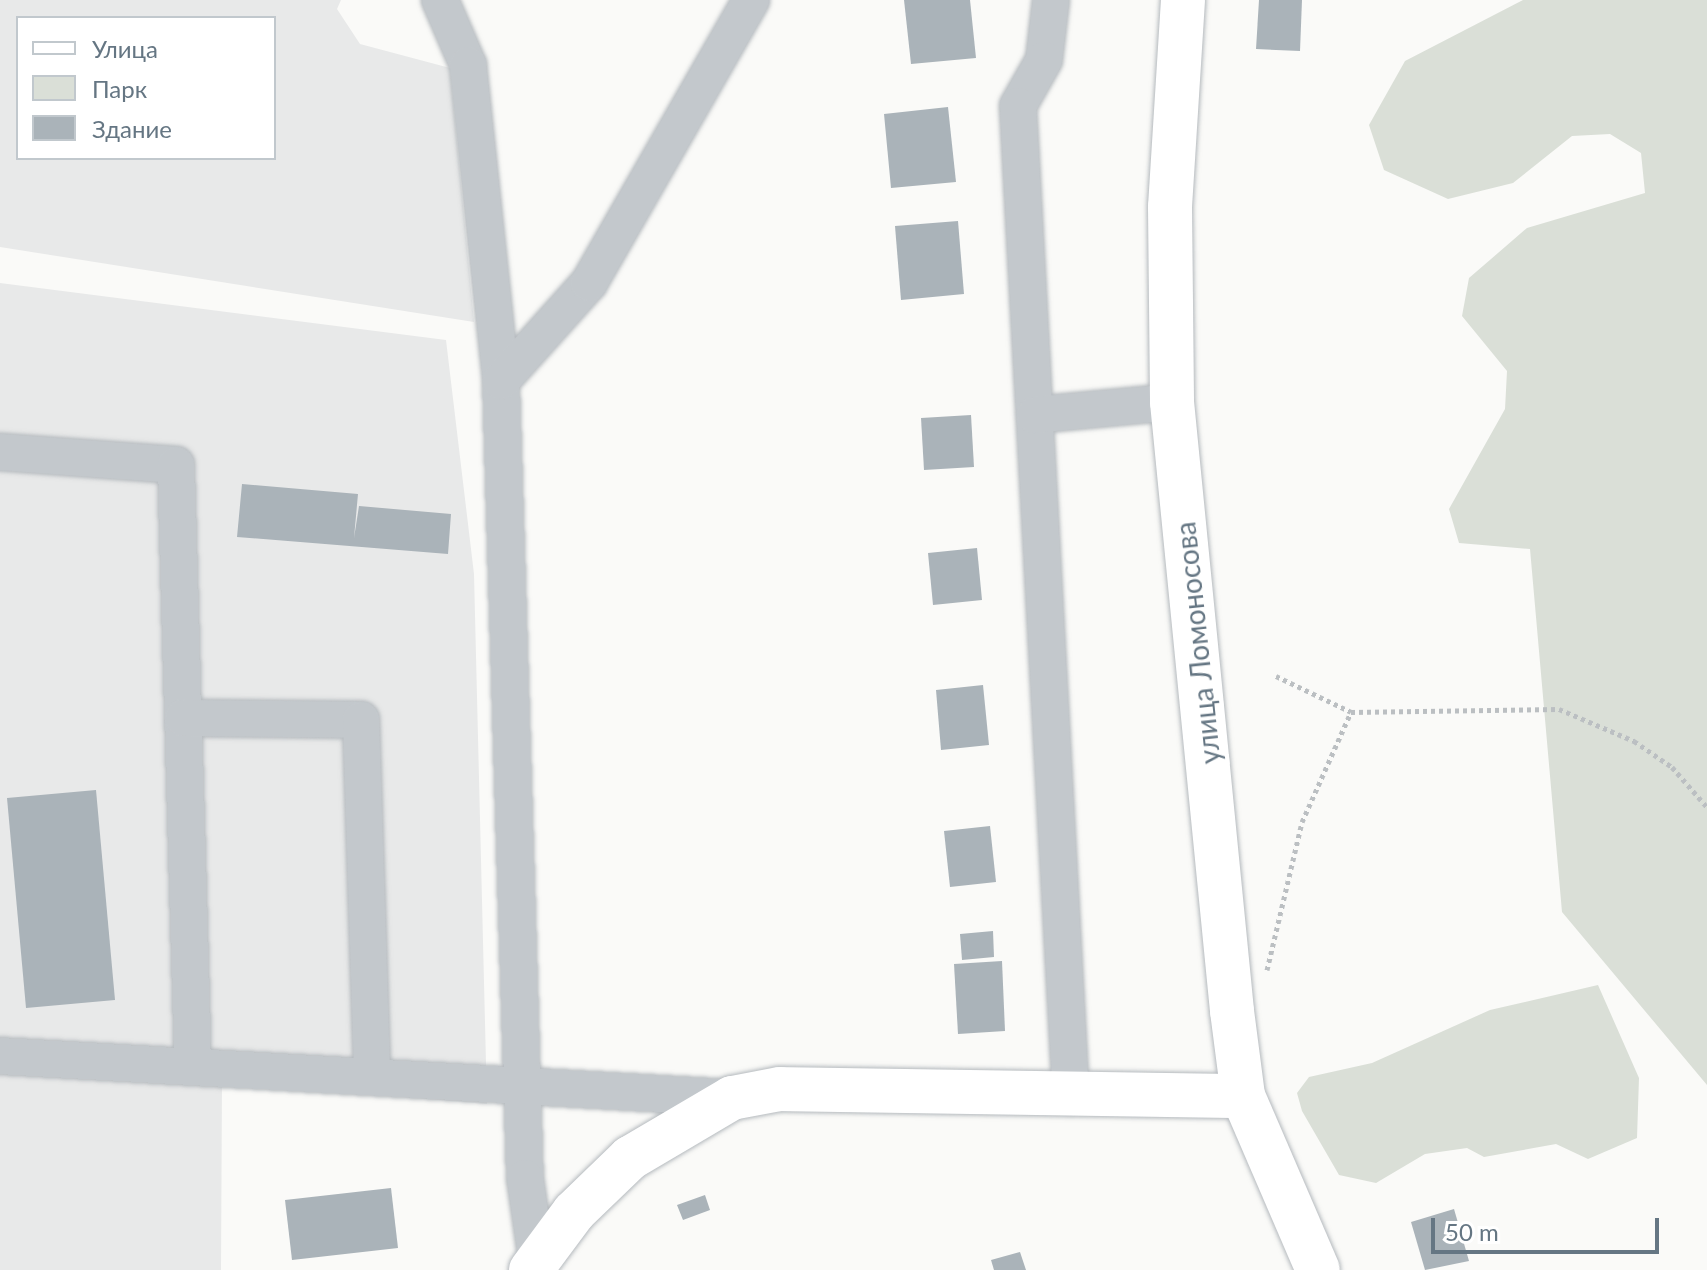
<!DOCTYPE html>
<meta charset="utf-8">
<style>
body{margin:0}
#map{position:relative;width:1707px;height:1270px;overflow:hidden;background:#fafaf8;font-family:Lato,sans-serif}
div>[style]{position:absolute}
.built>*{inset:0;background:#e8e9e9}
.green>*{inset:0;background:#dadfd7}
.building>*{inset:0;background:#aab3b9}
.path>*{height:5px;margin-top:-2.5px;transform-origin:0;background:repeating-linear-gradient(90deg,#bbbfc2 0 4px,transparent 0 8px)}
.roads{filter:drop-shadow(0 0 2px #b5babe) drop-shadow(0 0 2px #b5babe)}
.minor>*{height:36px;margin:-18px;padding:0 18px;transform-origin:18px;border-radius:18px;background:#c3c8cc}
.major>*{height:44px;margin:-22px;padding:0 22px;transform-origin:22px;border-radius:22px;background:#fff}
span{translate:-50% -50%;white-space:nowrap;text-align:center;line-height:1.15;-webkit-text-stroke:8px #fff;paint-order:stroke}
.street-label{font-size:28px;color:#657683}
.legend{position:absolute;left:16px;top:16px;width:260px;height:144px;box-sizing:border-box;background:#fff;border:2px solid #c1c8cd;margin:0;padding:10px 14px;list-style:none;font-size:24px;color:#657683}
.legend li{display:flex;align-items:center;gap:16px;height:40px}
.legend b{width:40px;border:2px solid #c1c8cd}
.scale{position:absolute;left:1431px;top:1218px;width:228px;height:36px;box-sizing:border-box;border:4px solid #657683;border-top:0;padding-left:10px;font-size:24px;line-height:28px;white-space:nowrap;color:#657683;-webkit-text-stroke:6px #fff;paint-order:stroke}
</style>
<div id="map">
<div class="built">
<div style="clip-path:polygon(evenodd,0 0,341px 0,337px 9px,360px 44px,450px 68px,474px 322px,0 247px,0 0,18px 18px,274px 18px,274px 158px,18px 158px,18px 18px)"></div>
<div style="clip-path:polygon(0 283px,446px 340px,474px 574px,487px 1104px,222px 1082px,221px 1270px,0 1270px)"></div>
</div>
<div class="green">
<div style="clip-path:polygon(1523px 0,1707px 0,1707px 1085px,1562px 912px,1530px 549px,1459px 543px,1449px 509px,1505px 409px,1507px 371px,1462px 316px,1469px 278px,1527px 228px,1645px 193px,1641px 153px,1610px 134px,1572px 136px,1513px 183px,1448px 199px,1384px 170px,1369px 125px,1405px 61px)"></div>
<div style="clip-path:polygon(1598px 985px,1639px 1078px,1637px 1138px,1588px 1159px,1556px 1144px,1484px 1157px,1467px 1148px,1425px 1154px,1376px 1183px,1339px 1175px,1302px 1111px,1297px 1093px,1309px 1077px,1372px 1063px,1490px 1010px)"></div>
</div>
<div class="building">
<div style="clip-path:polygon(904px 0,970px 0,976px 58px,911px 64px)"></div>
<div style="clip-path:polygon(1259px 0,1302px 0,1300px 51px,1256px 49px)"></div>
<div style="clip-path:polygon(948px 107px,956px 182px,891px 188px,884px 114px)"></div>
<div style="clip-path:polygon(958px 221px,964px 294px,901px 300px,895px 226px)"></div>
<div style="clip-path:polygon(971px 415px,974px 467px,924px 470px,921px 418px)"></div>
<div style="clip-path:polygon(242px 484px,358px 494px,354px 538px,359px 506px,451px 514px,448px 554px,237px 537px)"></div>
<div style="clip-path:polygon(977px 548px,982px 600px,933px 605px,928px 553px)"></div>
<div style="clip-path:polygon(983px 685px,989px 745px,941px 750px,936px 690px)"></div>
<div style="clip-path:polygon(96px 790px,115px 1000px,26px 1008px,7px 798px)"></div>
<div style="clip-path:polygon(990px 826px,996px 882px,950px 887px,944px 831px)"></div>
<div style="clip-path:polygon(993px 931px,994px 957px,962px 960px,960px 934px)"></div>
<div style="clip-path:polygon(1002px 961px,1005px 1031px,958px 1034px,954px 964px)"></div>
<div style="clip-path:polygon(391px 1188px,398px 1248px,292px 1260px,285px 1200px)"></div>
<div style="clip-path:polygon(705px 1195px,710px 1210px,683px 1220px,677px 1205px)"></div>
<div style="clip-path:polygon(1454px 1209px,1469px 1261px,1425px 1270px,1411px 1222px)"></div>
<div style="clip-path:polygon(1020px 1252px,1026px 1270px,994px 1270px,991px 1260px)"></div>
</div>
<div class="path">
<div style="left:1276px;top:676px;width:83px;rotate:25.6deg"></div>
<div style="left:1267px;top:970px;width:152px;rotate:-76.7deg"></div>
<div style="left:1302px;top:822px;width:120px;rotate:-66deg"></div>
<div style="left:1351px;top:712px;width:208px;rotate:-0.8deg"></div>
<div style="left:1559px;top:709px;width:82px;rotate:23.1deg"></div>
<div style="left:1634px;top:741px;width:46px;rotate:34.4deg"></div>
<div style="left:1672px;top:767px;width:53px;rotate:48.8deg"></div>
</div>
<div class="roads">
<div class="minor">
<div style="left:440px;top:0;width:71px;rotate:66.7deg"></div>
<div style="left:468px;top:65px;width:318px;rotate:84deg"></div>
<div style="left:501px;top:381px;width:797px;rotate:88.28deg"></div>
<div style="left:525px;top:1178px;width:84px;rotate:81.8deg"></div>
<div style="left:1051px;top:0;width:60px;rotate:96.7deg"></div>
<div style="left:1044px;top:60px;width:53px;rotate:119.5deg"></div>
<div style="left:1018px;top:106px;width:993px;rotate:86.94deg"></div>
<div style="left:501px;top:381px;width:132px;rotate:-48.1deg"></div>
<div style="left:589px;top:283px;width:326px;rotate:-60.2deg"></div>
<div style="left:1035px;top:415px;width:138px;rotate:-5.4deg"></div>
<div style="left:0;top:452px;width:176px;rotate:4.2deg"></div>
<div style="left:176px;top:465px;width:600px;rotate:88.38deg"></div>
<div style="left:183px;top:718px;width:178px;rotate:0.6deg"></div>
<div style="left:361px;top:720px;width:354px;rotate:88.2deg"></div>
<div style="left:0;top:1056px;width:733px;rotate:3.28deg"></div>
</div>
<div class="major">
<div style="left:1183px;top:0;width:207px;rotate:93.6deg"></div>
<div style="left:1170px;top:207px;width:195px;rotate:89.4deg"></div>
<div style="left:1172px;top:402px;width:612px;rotate:84.37deg"></div>
<div style="left:1232px;top:1011px;width:86px;rotate:82.6deg"></div>
<div style="left:1243px;top:1096px;width:189px;rotate:66.7deg"></div>
<div style="left:531px;top:1270px;width:72px;rotate:-53.4deg"></div>
<div style="left:574px;top:1212px;width:78px;rotate:-44deg"></div>
<div style="left:630px;top:1158px;width:118px;rotate:-30.5deg"></div>
<div style="left:732px;top:1098px;width:49px;rotate:-10.6deg"></div>
<div style="left:780px;top:1089px;width:463px;rotate:0.9deg"></div>
</div>
</div>
<div class="street-label">
<span style="left:1197px;top:643px;rotate:-96deg">улица Ломоносова</span>
</div>
<ul class="legend">
<li><b style="height:10px;background:#fff"></b>Улица</li>
<li><b style="height:22px;background:#dadfd7"></b>Парк</li>
<li><b style="height:22px;background:#aab3b9"></b>Здание</li>
</ul>
<div class="scale">50 m</div>
</div>
